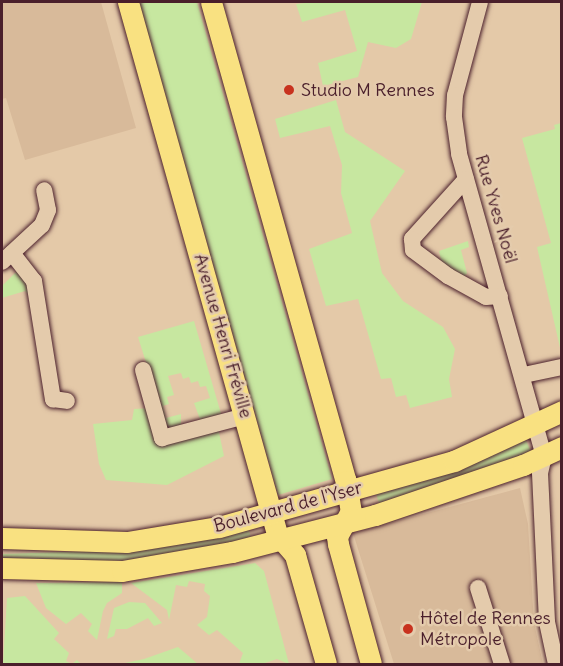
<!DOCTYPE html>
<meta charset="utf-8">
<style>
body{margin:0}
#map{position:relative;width:563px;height:666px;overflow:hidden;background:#e4c9a8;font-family:Delius,sans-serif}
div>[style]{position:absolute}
.built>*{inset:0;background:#d8ba9a}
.green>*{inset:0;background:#c7e7a0}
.roads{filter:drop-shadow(0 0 2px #4a1f2b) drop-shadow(0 0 2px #4a1f2b)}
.minor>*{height:16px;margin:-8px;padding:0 8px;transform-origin:8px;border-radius:8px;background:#e4cbac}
.major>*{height:21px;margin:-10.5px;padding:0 10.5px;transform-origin:10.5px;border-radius:10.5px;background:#f9e181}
.dots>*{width:16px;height:16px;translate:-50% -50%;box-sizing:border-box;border:3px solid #e4cbac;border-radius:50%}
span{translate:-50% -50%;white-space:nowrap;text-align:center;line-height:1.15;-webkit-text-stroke:5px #e4cbac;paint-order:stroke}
.poi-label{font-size:18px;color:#4a1f2b}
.left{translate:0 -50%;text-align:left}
.street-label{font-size:18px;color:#4a1f2b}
.frame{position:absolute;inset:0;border:3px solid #4a1f2b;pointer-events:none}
</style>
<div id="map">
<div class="built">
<div style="clip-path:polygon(2px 2px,101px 2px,136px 128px,25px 160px,6px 98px,2px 99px)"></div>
<div style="clip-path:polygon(520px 488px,528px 524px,534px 623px,543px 664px,394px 664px,353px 533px)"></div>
</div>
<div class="green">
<div style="clip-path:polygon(139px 2px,197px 2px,332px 479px,278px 495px)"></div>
<div style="clip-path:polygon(314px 2px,422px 2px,411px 39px,396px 48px,368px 42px,358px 77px,323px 86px,318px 63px,357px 51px,345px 10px,302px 22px,296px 4px)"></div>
<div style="clip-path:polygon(336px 100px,345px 132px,405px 171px,370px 221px,382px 273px,403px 301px,443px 327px,455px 349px,449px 379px,452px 397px,410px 408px,406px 395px,396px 397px,391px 378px,381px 379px,358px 299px,326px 306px,309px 249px,352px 233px,341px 193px,342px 165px,330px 126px,280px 138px,275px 119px)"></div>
<div style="clip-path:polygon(561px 123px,560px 284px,561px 352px,537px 247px,551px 243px,522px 138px,555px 129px,554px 125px)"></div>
<div style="clip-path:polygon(468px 241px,469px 247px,461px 250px,467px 273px,463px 279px,442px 264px,439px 251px)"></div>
<div style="clip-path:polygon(18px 270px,30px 288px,28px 294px,25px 291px,2px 298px,2px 286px)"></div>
<div style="clip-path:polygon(194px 321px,222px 417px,201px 422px,194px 403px,210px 398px,206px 386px,200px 387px,198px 381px,191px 383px,189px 377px,183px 379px,181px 373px,168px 376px,174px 395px,167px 397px,169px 404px,163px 406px,166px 418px,181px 414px,181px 426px,167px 429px,138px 337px)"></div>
<div style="clip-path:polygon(151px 408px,160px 437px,218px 428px,224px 456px,167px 485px,106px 480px,99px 464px,93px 424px,132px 420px,134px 409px)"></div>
<div style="clip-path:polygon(524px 436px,532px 454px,381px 509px,374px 488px)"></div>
<div style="clip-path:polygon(248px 527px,252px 542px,155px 560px,2px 563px,2px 554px,123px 550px)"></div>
<div style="clip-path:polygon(255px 563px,264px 571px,289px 664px,277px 659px,262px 664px,239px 664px,243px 653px,217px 630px,209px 635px,197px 625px,207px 617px,210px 596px,204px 591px,205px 584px,189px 581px,187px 587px,176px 585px,169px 620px,167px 610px,131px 583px)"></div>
<div style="clip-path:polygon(122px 582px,122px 593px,107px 603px,103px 611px,97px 640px,88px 631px,92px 624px,81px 613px,66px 624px,46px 608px,36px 583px)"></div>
<div style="clip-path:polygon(25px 596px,59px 633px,54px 639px,69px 653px,66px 661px,72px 664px,77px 660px,81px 664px,3px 664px,7px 598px)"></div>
<div style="clip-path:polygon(129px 602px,145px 603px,162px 623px,154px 626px,148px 618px,127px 629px,116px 629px,114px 636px,107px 639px,114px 608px)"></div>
<div style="clip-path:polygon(178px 647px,198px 664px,120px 664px,144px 659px)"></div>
</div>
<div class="roads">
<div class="minor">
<div style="left:480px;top:2px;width:96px;rotate:105deg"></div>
<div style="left:455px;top:95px;width:22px;rotate:93deg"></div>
<div style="left:454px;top:117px;width:37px;rotate:82deg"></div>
<div style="left:459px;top:154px;width:314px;rotate:74.3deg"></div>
<div style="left:544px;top:456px;width:17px;rotate:103deg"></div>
<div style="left:540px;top:473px;width:149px;rotate:87.3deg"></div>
<div style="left:547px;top:622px;width:43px;rotate:77.9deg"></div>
<div style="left:466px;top:179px;width:81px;rotate:132deg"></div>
<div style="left:412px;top:239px;width:11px;rotate:85deg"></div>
<div style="left:413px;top:250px;width:44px;rotate:36.6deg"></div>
<div style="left:448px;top:276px;width:43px;rotate:28.9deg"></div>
<div style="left:486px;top:297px;width:14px;rotate:-4deg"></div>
<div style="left:12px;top:253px;width:36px;rotate:52deg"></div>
<div style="left:34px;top:281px;width:120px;rotate:80.9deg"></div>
<div style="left:53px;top:399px;width:14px;rotate:8deg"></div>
<div style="left:2px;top:262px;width:54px;rotate:-42.8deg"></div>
<div style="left:42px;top:225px;width:16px;rotate:-68deg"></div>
<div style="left:48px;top:210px;width:20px;rotate:-101deg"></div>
<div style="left:143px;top:370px;width:71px;rotate:74.4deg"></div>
<div style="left:162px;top:438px;width:86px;rotate:-14.8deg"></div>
<div style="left:524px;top:375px;width:39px;rotate:-12deg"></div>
<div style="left:478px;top:588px;width:80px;rotate:72.5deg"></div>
</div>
<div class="major">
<div style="left:128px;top:2px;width:552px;rotate:74.35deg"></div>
<div style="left:277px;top:534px;width:28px;rotate:49deg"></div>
<div style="left:295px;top:555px;width:113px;rotate:74.1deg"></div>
<div style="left:211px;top:2px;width:498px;rotate:74.3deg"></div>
<div style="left:346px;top:481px;width:30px;rotate:81deg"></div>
<div style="left:351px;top:511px;width:29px;rotate:119deg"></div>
<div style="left:337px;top:536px;width:8px;rotate:83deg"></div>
<div style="left:338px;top:544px;width:124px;rotate:74.6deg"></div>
<div style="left:2px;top:538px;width:125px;rotate:1.8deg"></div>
<div style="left:127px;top:542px;width:93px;rotate:-9.3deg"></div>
<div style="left:219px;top:527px;width:244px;rotate:-15.7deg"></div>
<div style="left:454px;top:461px;width:119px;rotate:-24.8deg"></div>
<div style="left:2px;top:568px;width:120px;rotate:1.4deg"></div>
<div style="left:122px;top:571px;width:112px;rotate:-9.8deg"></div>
<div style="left:232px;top:552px;width:148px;rotate:-14.5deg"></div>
<div style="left:375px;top:515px;width:156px;rotate:-18.7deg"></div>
<div style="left:523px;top:465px;width:43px;rotate:-24.8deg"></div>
</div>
</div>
<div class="dots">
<div style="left:289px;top:90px;background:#c8321e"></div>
<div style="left:408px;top:629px;background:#c8321e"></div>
</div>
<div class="poi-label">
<span class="left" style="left:301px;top:90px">Studio M Rennes</span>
<span class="left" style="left:420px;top:629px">Hôtel de Rennes<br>Métropole</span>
</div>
<div class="street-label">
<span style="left:496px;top:209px;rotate:74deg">Rue Yves Noël</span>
<span style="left:223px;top:336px;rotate:74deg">Avenue Henri Fréville</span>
<span style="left:288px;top:507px;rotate:-15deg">Boulevard de l'Yser</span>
</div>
<div class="frame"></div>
</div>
